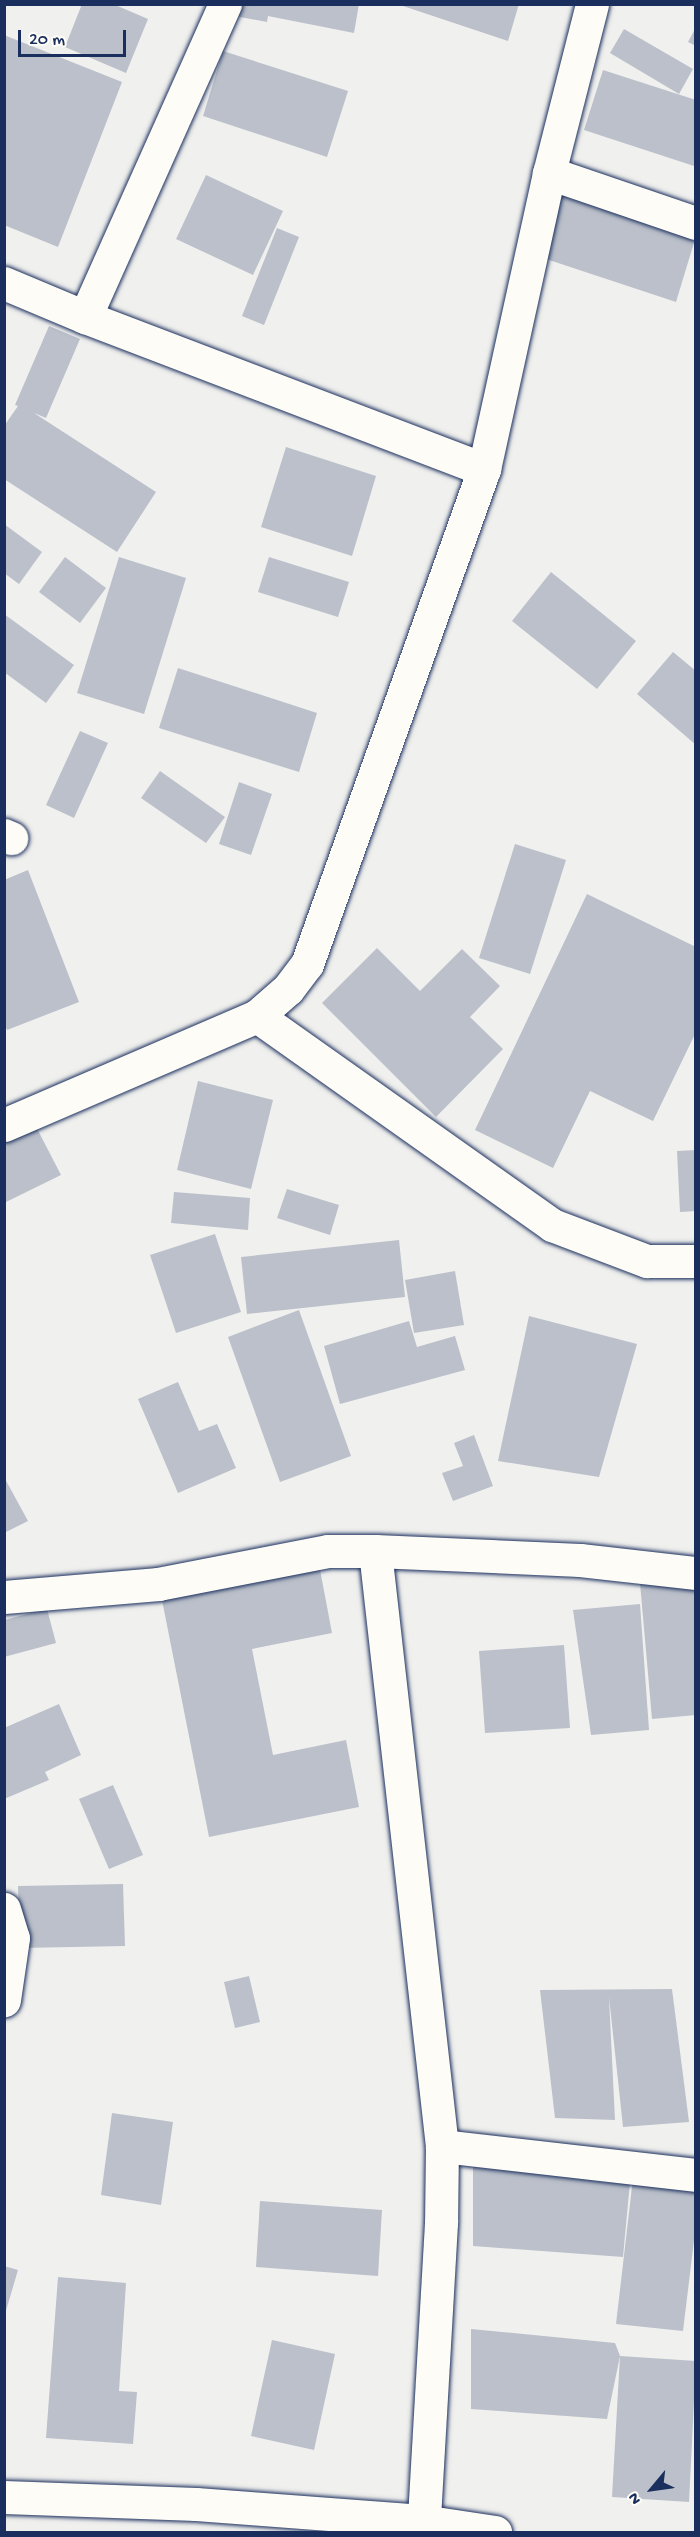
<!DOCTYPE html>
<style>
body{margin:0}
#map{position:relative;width:700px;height:2537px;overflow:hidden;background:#f0f0ee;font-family:"Gochi Hand",sans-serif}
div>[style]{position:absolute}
.building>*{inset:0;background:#bbc0ca}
.roads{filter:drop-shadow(0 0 2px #1b2f5e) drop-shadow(0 0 2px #1b2f5e)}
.street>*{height:33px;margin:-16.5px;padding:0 16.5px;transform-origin:16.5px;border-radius:16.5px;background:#fdfcf7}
span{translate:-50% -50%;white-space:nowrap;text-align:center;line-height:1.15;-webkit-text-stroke:5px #fdfcf7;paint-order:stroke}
.frame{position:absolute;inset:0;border:6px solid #1b2f5e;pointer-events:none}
.north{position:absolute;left:622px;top:2459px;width:60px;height:60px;-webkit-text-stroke:4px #fdfcf7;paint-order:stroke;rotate:241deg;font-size:16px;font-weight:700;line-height:24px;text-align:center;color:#1b2f5e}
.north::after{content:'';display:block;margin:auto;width:21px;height:27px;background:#1b2f5e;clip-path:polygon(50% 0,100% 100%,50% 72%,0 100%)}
.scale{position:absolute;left:18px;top:30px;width:108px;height:27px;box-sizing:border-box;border:3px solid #1b2f5e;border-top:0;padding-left:8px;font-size:18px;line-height:21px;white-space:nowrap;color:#1b2f5e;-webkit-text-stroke:4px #fdfcf7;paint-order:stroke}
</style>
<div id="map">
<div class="building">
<div style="clip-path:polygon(82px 4px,113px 4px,148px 19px,126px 73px,65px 47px)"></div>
<div style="clip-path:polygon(231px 4px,359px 4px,354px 33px,268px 16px,267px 22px,229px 15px)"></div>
<div style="clip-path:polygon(397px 4px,519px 4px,508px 41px)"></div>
<div style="clip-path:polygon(696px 27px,696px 46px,688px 42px)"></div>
<div style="clip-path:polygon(624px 29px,693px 69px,679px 94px,610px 53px)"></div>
<div style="clip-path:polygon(4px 35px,122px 82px,58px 247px,4px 225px)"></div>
<div style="clip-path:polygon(223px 51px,348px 91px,327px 157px,203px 116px)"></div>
<div style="clip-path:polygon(603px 70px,696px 100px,694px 166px,584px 130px)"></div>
<div style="clip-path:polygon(206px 175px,283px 211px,253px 275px,176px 239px)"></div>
<div style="clip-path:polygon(559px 190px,696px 236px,676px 302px,537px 256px)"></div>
<div style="clip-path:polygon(277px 228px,299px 237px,264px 325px,242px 316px)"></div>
<div style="clip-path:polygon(49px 326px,80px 339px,46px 418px,34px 413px,156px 492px,117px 552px,4px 479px,4px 426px,18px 406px,15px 405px)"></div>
<div style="clip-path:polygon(286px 447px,376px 476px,352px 556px,261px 527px)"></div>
<div style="clip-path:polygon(4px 524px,42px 552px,19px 584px,4px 573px)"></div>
<div style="clip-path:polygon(65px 557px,106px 588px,80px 623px,39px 592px)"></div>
<div style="clip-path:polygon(119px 557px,186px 578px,144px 714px,77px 693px)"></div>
<div style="clip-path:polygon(269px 557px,349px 582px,338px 617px,258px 592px)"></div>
<div style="clip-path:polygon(551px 572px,636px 641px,597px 689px,512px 621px)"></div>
<div style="clip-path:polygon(4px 614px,74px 665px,46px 703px,4px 672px)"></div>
<div style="clip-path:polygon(673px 652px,696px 671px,696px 745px,637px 694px)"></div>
<div style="clip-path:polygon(178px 668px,317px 713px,299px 772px,159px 728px)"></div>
<div style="clip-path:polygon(80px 731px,108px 743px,74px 818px,46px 805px)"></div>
<div style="clip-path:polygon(160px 771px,225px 817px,206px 843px,141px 798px)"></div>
<div style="clip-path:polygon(239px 782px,272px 794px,251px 855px,219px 844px)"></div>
<div style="clip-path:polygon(515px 844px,566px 860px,530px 974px,479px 958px)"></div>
<div style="clip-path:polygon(28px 870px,79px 1002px,7px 1030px,4px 1023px,4px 880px)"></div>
<div style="clip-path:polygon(587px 894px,696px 947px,696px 1032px,653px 1121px,590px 1091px,553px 1168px,475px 1130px)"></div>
<div style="clip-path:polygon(377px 948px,420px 991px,462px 949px,500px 986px,470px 1017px,503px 1049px,436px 1117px,322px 1003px)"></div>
<div style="clip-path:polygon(198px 1081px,273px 1100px,251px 1189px,177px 1170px)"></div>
<div style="clip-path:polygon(29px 1113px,61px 1175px,4px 1203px,4px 1125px)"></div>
<div style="clip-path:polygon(696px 1150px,696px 1211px,680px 1212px,677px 1151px)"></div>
<div style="clip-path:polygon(287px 1189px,339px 1205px,330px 1235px,277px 1218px)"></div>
<div style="clip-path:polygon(174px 1192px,250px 1198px,248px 1230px,171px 1223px)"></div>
<div style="clip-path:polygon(215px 1234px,241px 1312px,176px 1333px,150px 1255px)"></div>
<div style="clip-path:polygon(399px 1240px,405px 1297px,247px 1314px,241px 1257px)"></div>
<div style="clip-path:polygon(455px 1271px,464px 1325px,414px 1333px,405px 1280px)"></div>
<div style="clip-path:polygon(299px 1310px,351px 1456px,280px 1482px,228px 1337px)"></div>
<div style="clip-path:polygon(529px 1316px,637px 1344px,599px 1477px,498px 1461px)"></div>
<div style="clip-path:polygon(409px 1321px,417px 1347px,455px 1336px,465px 1370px,340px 1404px,324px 1346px)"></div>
<div style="clip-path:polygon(178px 1382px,199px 1431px,217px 1424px,236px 1468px,178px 1493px,138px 1399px)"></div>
<div style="clip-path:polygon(474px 1435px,493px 1486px,453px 1501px,442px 1473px,463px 1466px,454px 1443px)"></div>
<div style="clip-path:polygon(4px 1477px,28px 1521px,4px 1533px)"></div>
<div style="clip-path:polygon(318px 1559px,332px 1633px,252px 1649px,273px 1755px,346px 1740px,359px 1807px,209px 1837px,160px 1590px)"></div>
<div style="clip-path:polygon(696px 1579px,696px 1715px,652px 1719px,640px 1583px)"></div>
<div style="clip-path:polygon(640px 1604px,649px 1730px,591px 1735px,573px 1610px)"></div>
<div style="clip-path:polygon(47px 1609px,56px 1643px,4px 1657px,4px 1620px)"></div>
<div style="clip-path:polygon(564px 1645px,570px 1728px,485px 1733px,479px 1651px)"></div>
<div style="clip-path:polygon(59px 1704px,81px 1755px,45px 1772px,49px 1780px,4px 1799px,4px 1728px)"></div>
<div style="clip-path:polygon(113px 1785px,143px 1855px,109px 1869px,79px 1799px)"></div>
<div style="clip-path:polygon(123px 1884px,125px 1946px,20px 1948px,18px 1886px)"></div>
<div style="clip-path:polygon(249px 1976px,260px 2022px,235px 2028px,224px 1982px)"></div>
<div style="clip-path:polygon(672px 1989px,689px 2122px,623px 2127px,609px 1997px,615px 2120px,555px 2118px,540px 1990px)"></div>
<div style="clip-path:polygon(112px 2113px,173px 2122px,161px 2205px,101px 2195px)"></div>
<div style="clip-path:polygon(473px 2167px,630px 2182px,623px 2257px,473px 2246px)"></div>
<div style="clip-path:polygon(633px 2178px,696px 2185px,696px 2224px,683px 2331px,616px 2324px)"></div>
<div style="clip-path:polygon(260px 2201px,382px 2210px,378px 2276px,256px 2267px)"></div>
<div style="clip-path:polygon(4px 2266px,18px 2270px,5px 2314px,4px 2314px)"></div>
<div style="clip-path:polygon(58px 2277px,126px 2283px,119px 2391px,137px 2392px,133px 2444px,46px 2438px)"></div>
<div style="clip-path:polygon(471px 2329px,615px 2343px,620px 2356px,607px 2419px,471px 2409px)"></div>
<div style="clip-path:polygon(272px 2340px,335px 2354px,314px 2450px,251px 2436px)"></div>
<div style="clip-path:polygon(620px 2356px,696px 2361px,689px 2502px,612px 2497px)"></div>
</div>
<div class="roads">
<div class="street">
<div style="left:549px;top:173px;width:155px;rotate:18.8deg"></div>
<div style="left:4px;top:283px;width:88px;rotate:22.8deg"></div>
<div style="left:85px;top:317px;width:427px;rotate:20.9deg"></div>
<div style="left:85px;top:317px;width:343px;rotate:-65.9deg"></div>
<div style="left:4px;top:835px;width:8px;rotate:23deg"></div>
<div style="left:257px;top:1016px;width:362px;rotate:35.3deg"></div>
<div style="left:552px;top:1225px;width:102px;rotate:20.8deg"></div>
<div style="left:647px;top:1261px;width:49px"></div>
<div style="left:4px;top:1125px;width:275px;rotate:-23.3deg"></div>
<div style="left:257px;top:1016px;width:41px;rotate:-41.1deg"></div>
<div style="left:288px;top:989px;width:31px;rotate:-53deg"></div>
<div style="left:307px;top:964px;width:526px;rotate:-70.32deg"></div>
<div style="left:484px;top:469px;width:303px;rotate:-77.6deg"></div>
<div style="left:549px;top:173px;width:174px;rotate:-75.7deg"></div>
<div style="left:375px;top:1551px;width:599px;rotate:83.58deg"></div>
<div style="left:442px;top:2146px;width:77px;rotate:90.7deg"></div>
<div style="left:441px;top:2223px;width:310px;rotate:93.3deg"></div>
<div style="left:4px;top:1597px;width:155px;rotate:-4.8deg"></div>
<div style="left:158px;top:1584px;width:173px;rotate:-11deg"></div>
<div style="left:328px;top:1551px;width:47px"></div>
<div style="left:375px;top:1551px;width:205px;rotate:2.5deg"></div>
<div style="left:580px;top:1560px;width:117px;rotate:6.4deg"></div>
<div style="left:4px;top:1909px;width:30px;rotate:73deg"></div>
<div style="left:13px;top:1938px;width:63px;rotate:98.3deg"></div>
<div style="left:442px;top:2146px;width:256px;rotate:6.5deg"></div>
<div style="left:4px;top:2497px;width:192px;rotate:2.1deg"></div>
<div style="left:196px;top:2504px;width:227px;rotate:4.3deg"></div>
<div style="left:422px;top:2521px;width:74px;rotate:8.6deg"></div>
</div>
</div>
<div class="frame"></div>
<div class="north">N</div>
<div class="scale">20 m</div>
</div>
